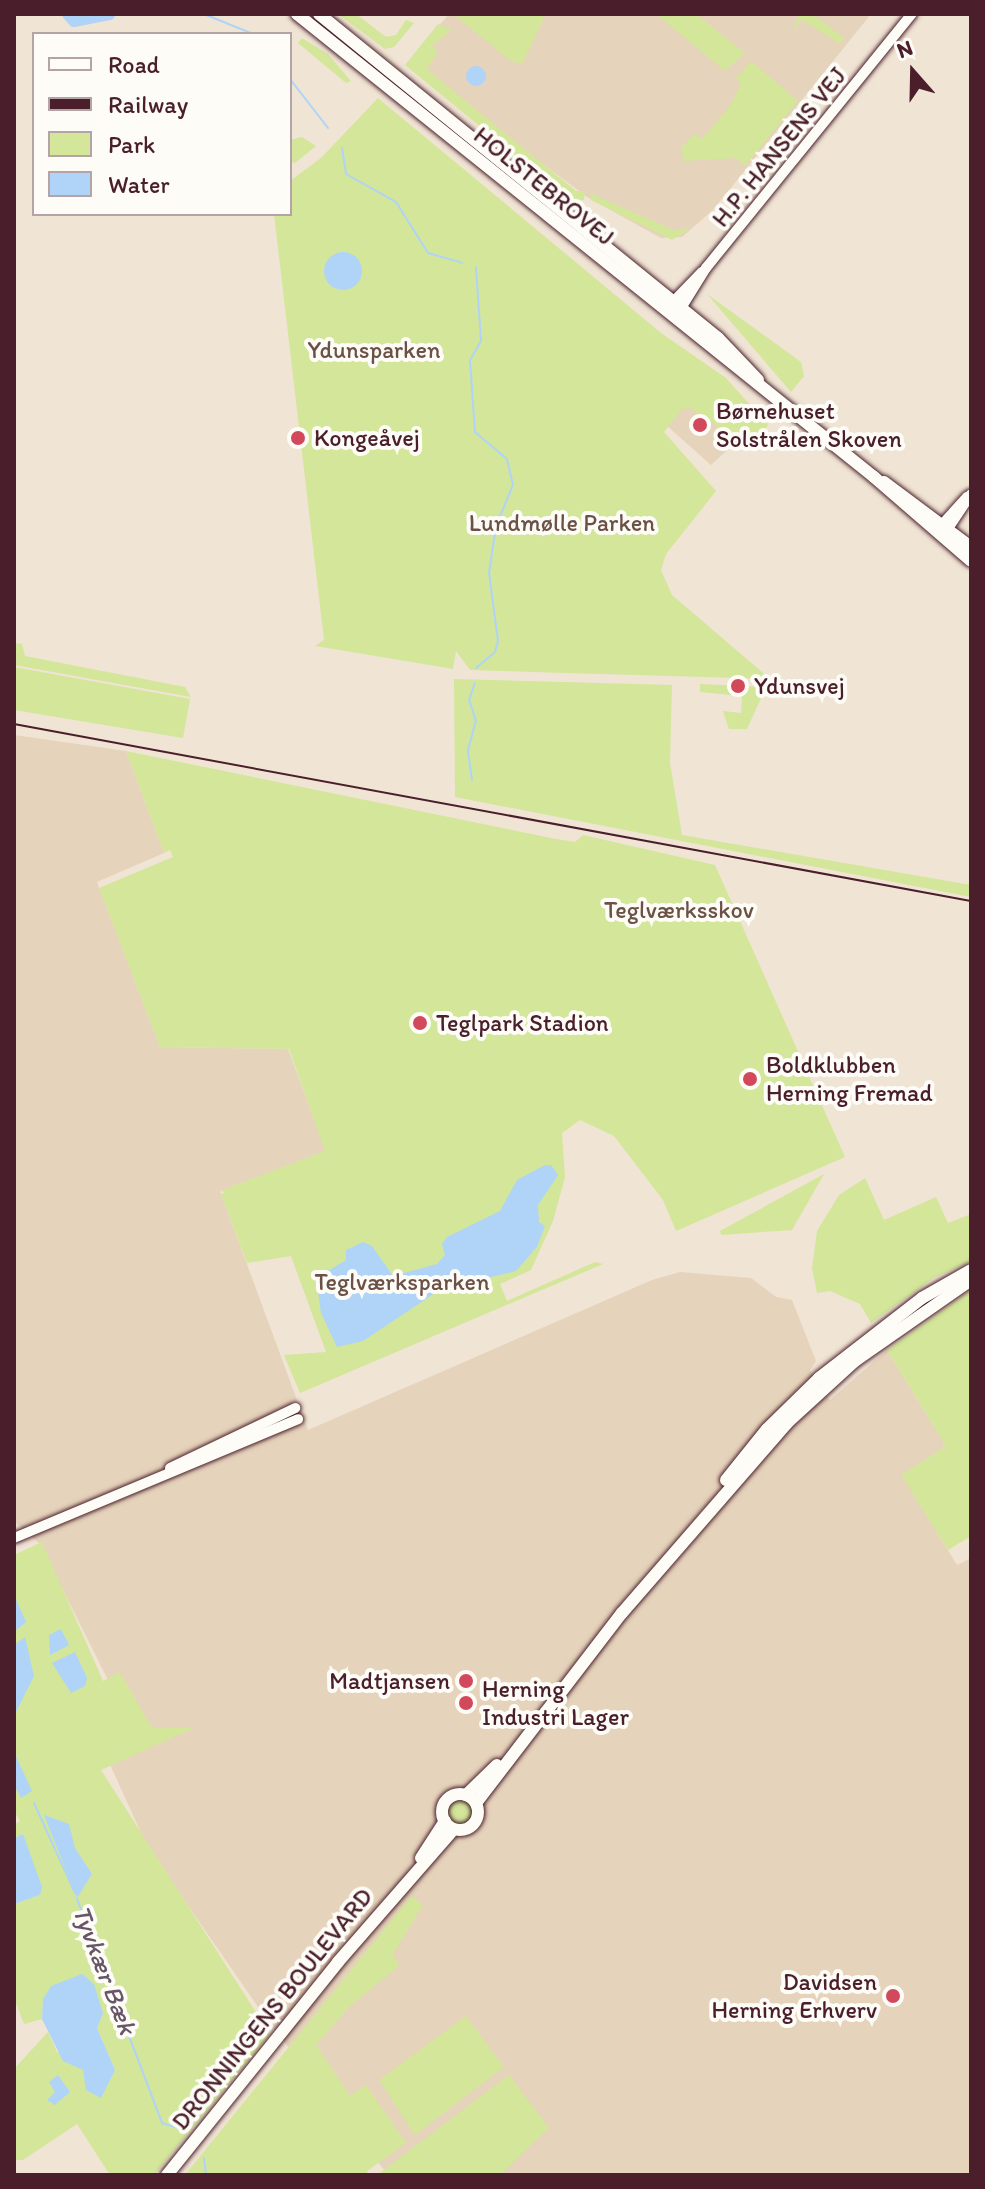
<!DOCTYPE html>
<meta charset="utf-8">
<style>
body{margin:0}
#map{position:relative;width:985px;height:2189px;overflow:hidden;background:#f0e4d4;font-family:Itim,sans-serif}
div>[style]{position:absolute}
.built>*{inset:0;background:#e6d3bb}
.green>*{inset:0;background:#d3e69a}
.round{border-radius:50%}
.water>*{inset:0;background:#afd4f8}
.stream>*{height:2px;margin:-1px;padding:0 1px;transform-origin:1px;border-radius:1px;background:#afd4f8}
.river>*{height:12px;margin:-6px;padding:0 6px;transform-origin:6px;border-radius:6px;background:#afd4f8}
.roads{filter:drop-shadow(0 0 2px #4a1f2b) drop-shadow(0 0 2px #4a1f2b)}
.tertiary>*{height:10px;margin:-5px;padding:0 5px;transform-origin:5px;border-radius:5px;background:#fdfcf7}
.secondary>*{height:12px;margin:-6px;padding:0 6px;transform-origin:6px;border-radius:6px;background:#fdfcf7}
.secondary>.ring{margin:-6px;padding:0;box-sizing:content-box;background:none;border:12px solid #fdfcf7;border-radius:50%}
.rail>*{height:2px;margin:-1px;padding:0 1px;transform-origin:1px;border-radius:1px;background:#4a1f2b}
.dots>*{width:22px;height:22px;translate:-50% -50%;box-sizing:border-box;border:4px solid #fdfcf7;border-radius:50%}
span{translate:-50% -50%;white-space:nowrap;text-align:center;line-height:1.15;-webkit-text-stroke:8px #fdfcf7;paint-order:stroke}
.street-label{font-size:24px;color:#4a1f2b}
.park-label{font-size:24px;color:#6c5147}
.poi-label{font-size:24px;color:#4a1f2b}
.left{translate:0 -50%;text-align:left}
.right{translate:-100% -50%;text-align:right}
.water-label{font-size:26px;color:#685568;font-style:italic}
.frame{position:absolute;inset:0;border:16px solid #4a1f2b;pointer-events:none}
.legend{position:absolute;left:32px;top:32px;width:260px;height:184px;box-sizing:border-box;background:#fdfcf7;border:2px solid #b5a4a5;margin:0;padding:10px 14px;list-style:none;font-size:24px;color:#4a1f2b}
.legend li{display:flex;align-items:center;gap:16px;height:40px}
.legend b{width:40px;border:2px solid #b5a4a5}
.north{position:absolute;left:873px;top:32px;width:80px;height:80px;-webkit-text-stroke:6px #fdfcf7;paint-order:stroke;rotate:340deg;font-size:22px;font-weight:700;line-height:32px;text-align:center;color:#4a1f2b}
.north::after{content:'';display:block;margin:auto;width:28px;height:36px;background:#4a1f2b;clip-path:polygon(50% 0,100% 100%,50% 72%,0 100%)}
</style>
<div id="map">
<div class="built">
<div style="clip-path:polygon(449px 14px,871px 14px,713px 210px,682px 237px,661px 238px,587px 197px,414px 68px,412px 57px)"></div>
<div style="clip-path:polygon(677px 393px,745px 434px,711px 465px,656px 416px)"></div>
<div style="clip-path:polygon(14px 735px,126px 751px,164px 853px,97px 882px,160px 1047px,288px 1049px,326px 1151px,220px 1191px,308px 1430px,652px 1280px,680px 1272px,751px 1278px,776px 1297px,792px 1300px,816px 1361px,810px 1370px,830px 1400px,887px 1350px,946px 1446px,902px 1475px,957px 1565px,971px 1558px,971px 2175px,388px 2175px,265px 2017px,148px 1848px,82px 1703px,112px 1688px,40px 1544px,14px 1521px)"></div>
</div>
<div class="green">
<div style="clip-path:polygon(338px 14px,356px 14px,386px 37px,396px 35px,406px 20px,414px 23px,394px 47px,385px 49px)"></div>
<div style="clip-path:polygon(453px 14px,546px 14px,522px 64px,511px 61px)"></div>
<div style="clip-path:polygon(656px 14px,696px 14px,745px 53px,725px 71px)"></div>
<div style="clip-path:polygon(813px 14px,844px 38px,840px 44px,802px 20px,793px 31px,799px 15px)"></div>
<div style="clip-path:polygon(438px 24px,452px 30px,432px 46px,438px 52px,427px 69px,576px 191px,585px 191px,584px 200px,571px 201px,405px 65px)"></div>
<div style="clip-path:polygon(302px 38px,328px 54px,351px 81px,346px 83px,298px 43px)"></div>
<div style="clip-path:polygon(751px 61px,798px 101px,745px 166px,736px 158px,684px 161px,681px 148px,694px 134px,702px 139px,730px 106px,741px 84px,736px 79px)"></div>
<div style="clip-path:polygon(378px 98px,661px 333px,726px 378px,768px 425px,751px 448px,689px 408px,682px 409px,664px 432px,716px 491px,666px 554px,661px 570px,672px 595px,770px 679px,470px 670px,456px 651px,453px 669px,315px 646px,324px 640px,274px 214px,290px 214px,290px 181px,321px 158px)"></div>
<div style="clip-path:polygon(302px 137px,316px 146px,295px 163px,290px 161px,290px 140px)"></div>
<div style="clip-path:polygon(590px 193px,674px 230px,691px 228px,672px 240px,591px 200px)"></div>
<div style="clip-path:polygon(707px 294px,801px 362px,804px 376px,791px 392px)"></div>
<div style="clip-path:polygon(14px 643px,22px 644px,25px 656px,185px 687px,191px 697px,14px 665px)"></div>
<div style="clip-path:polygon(14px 667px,190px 699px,183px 738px,14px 710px)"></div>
<div style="clip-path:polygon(454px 679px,672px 685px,670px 763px,682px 835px,971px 885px,971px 897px,455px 797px)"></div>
<div style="clip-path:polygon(700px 684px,766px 687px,747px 729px,729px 729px,723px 711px,741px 713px,742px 696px,700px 692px)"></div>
<div style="clip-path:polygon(126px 751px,551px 838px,575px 842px,583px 835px,715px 865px,845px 1157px,676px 1231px,663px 1200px,614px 1136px,580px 1120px,562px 1133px,565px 1177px,553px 1221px,531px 1270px,500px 1284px,507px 1301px,595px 1262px,603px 1264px,300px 1393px,284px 1355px,326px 1352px,291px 1256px,247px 1263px,221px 1194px,225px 1192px,220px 1191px,325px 1151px,289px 1049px,160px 1047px,99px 888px,173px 857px,170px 850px,164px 853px)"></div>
<div style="clip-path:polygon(824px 1174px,792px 1230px,721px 1235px,720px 1231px)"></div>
<div style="clip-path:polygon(865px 1178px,884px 1220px,936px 1197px,948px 1223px,971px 1214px,971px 1261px,934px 1278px,871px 1323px,860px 1304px,830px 1291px,817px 1293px,812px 1268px,817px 1231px,839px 1195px)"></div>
<div style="clip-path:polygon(971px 1290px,971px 1536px,948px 1550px,901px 1475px,946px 1446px,887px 1350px)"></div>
<div style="clip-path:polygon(42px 1542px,103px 1681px,120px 1672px,152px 1728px,196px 1727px,101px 1770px,270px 2034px,154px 2175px,110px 2175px,77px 2124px,23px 2160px,14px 2160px,14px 2069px,48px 2032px,57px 2052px,115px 2070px,97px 2028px,43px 1999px,42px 2019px,24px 2024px,14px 1998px,14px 1904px,40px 1895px,23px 1834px,14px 1838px,14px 1825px,20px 1821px,14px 1811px,14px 1555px)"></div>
<div class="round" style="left:448px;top:1800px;width:24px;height:24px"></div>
<div style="clip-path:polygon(411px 1896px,423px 1905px,393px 1954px,399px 1966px,350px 2006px,316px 2045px,350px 2096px,366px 2085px,406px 2143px,367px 2171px,368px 2175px,185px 2175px)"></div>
<div style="clip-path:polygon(466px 2016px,504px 2067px,415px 2135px,379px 2080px)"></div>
<div style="clip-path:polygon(509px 2075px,549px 2128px,500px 2175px,377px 2175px)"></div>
</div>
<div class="water">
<div class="round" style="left:466px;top:66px;width:20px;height:20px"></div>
<div class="round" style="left:324px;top:252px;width:38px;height:38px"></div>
<div style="clip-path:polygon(545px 1165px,551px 1165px,558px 1175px,538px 1205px,539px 1222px,545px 1226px,537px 1247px,516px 1271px,441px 1289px,363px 1341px,337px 1347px,321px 1313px,317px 1285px,321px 1275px,346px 1260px,346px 1250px,363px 1242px,372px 1246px,393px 1276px,437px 1264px,445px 1255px,442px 1244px,447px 1237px,500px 1211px,517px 1180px)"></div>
<div style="clip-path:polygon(14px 1595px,26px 1622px,14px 1632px)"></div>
<div style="clip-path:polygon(61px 1629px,69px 1645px,50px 1655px,49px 1635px)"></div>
<div style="clip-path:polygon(25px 1637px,34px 1676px,14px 1716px,14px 1645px)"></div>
<div style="clip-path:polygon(75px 1652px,87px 1678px,85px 1686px,71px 1693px,52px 1663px)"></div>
<div style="clip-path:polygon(14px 1752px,32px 1791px,21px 1798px,14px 1785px)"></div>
<div style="clip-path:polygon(44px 1815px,69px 1824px,75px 1848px,92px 1874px,77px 1898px)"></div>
<div style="clip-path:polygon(23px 1834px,42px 1887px,40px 1895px,14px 1904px,14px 1838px)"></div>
<div style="clip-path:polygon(82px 1974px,94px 1984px,103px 2013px,97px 2028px,115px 2070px,101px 2098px,86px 2090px,83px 2070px,63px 2061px,42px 2019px,43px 1999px,51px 1986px)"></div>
<div style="clip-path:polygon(58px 2075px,70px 2092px,55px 2105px,47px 2100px,55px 2092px,49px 2082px)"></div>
</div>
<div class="stream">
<div style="left:204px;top:14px;width:53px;rotate:22.2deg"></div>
<div style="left:290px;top:79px;width:62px;rotate:52.2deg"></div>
<div style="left:342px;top:148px;width:26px;rotate:81deg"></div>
<div style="left:346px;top:174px;width:57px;rotate:29.2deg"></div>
<div style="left:396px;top:202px;width:60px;rotate:57.9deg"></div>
<div style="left:428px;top:253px;width:35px;rotate:16deg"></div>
<div style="left:476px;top:668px;width:25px;rotate:-40deg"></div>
<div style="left:495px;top:652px;width:11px;rotate:-75deg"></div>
<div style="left:498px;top:641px;width:69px;rotate:-97.5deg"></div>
<div style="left:489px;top:573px;width:48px;rotate:-81.5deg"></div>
<div style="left:496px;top:526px;width:44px;rotate:-67.5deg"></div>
<div style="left:513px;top:485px;width:27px;rotate:-103deg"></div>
<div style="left:507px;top:459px;width:42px;rotate:-139.8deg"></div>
<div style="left:475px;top:432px;width:72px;rotate:-94deg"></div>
<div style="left:470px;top:360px;width:22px;rotate:-60deg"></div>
<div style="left:481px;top:341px;width:74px;rotate:-93.9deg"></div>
<div style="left:472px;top:780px;width:30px;rotate:-98deg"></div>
<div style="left:468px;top:750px;width:30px;rotate:-75deg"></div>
<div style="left:476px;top:721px;width:22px;rotate:-108deg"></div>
<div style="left:469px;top:700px;width:18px;rotate:-71deg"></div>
<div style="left:34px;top:1803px;width:99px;rotate:65.5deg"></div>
<div style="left:77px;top:1899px;width:240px;rotate:69.2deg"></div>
<div style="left:162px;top:2123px;width:19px;rotate:18deg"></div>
<div style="left:204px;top:2158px;width:17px;rotate:83deg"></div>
</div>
<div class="river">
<div style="left:68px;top:14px;width:9px;rotate:49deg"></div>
<div style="left:74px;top:21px;width:36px;rotate:-11deg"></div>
</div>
<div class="roads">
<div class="tertiary">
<div style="left:673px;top:302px;width:42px;rotate:-46deg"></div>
<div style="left:681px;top:308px;width:47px;rotate:-58deg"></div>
<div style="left:706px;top:268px;width:327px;rotate:-51deg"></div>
<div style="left:937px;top:530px;width:45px;rotate:-47.7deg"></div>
<div style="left:943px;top:536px;width:50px;rotate:-56.3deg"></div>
<div style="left:170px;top:1468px;width:139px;rotate:-25.6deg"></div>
<div style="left:14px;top:1538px;width:308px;rotate:-22.7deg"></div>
</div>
<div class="secondary">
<div style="left:297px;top:14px;width:740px;rotate:38.74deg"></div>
<div style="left:874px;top:477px;width:128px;rotate:40.9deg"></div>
<div style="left:319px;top:14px;width:514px;rotate:39.08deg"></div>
<div style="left:718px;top:338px;width:58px;rotate:46.4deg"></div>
<div style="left:884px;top:482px;width:109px;rotate:36.8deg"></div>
<div style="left:726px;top:1480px;width:65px;rotate:-51.2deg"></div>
<div style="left:767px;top:1429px;width:73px;rotate:-44.4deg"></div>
<div style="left:819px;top:1378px;width:130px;rotate:-37.8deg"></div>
<div style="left:922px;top:1298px;width:56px;rotate:-29.7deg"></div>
<div class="ring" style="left:442px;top:1794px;width:24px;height:24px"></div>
<div style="left:466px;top:1795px;width:43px;rotate:-44.1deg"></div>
<div style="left:476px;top:1803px;width:240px;rotate:-52.5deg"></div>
<div style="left:622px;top:1613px;width:252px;rotate:-49deg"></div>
<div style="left:787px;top:1423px;width:92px;rotate:-42.4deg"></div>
<div style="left:855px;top:1361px;width:141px;rotate:-34.9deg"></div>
<div style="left:421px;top:1858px;width:44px;rotate:-57deg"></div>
<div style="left:167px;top:2175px;width:273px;rotate:-51.2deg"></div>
<div style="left:338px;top:1962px;width:176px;rotate:-48.9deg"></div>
</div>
</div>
<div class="rail">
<div style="left:14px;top:724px;width:973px;rotate:10.48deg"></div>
</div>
<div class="dots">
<div style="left:700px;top:425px;background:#d1495b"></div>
<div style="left:298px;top:438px;background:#d1495b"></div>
<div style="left:738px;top:686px;background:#d1495b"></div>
<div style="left:420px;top:1023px;background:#d1495b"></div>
<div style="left:750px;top:1079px;background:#d1495b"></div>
<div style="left:466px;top:1681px;background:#d1495b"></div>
<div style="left:466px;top:1703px;background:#d1495b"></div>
<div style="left:893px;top:1996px;background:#d1495b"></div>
</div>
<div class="street-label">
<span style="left:779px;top:147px;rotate:-51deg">H.P. HANSENS VEJ</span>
<span style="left:544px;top:186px;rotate:39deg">HOLSTEBROVEJ</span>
<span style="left:272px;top:2009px;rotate:-51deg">DRONNINGENS BOULEVARD</span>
</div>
<div class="park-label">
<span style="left:374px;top:350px">Ydunsparken</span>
<span style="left:562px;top:523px">Lundmølle Parken</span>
<span style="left:679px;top:910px">Teglværksskov</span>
<span style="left:402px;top:1282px">Teglværksparken</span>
</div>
<div class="poi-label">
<span class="left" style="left:716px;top:425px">Børnehuset<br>Solstrålen Skoven</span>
<span class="left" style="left:314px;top:438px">Kongeåvej</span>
<span class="left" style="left:754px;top:686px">Ydunsvej</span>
<span class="left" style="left:436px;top:1023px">Teglpark Stadion</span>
<span class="left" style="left:766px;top:1079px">Boldklubben<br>Herning Fremad</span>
<span class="right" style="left:450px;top:1681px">Madtjansen</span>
<span class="left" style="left:482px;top:1703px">Herning<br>Industri Lager</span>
<span class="right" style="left:877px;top:1996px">Davidsen<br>Herning Erhverv</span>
</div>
<div class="water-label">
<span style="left:104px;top:1970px;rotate:69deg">Tyvkær Bæk</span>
</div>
<div class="frame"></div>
<ul class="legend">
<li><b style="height:10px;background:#fdfcf7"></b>Road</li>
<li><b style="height:10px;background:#4a1f2b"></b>Railway</li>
<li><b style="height:22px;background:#d3e69a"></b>Park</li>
<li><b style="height:22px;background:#afd4f8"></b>Water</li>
</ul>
<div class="north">N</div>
</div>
